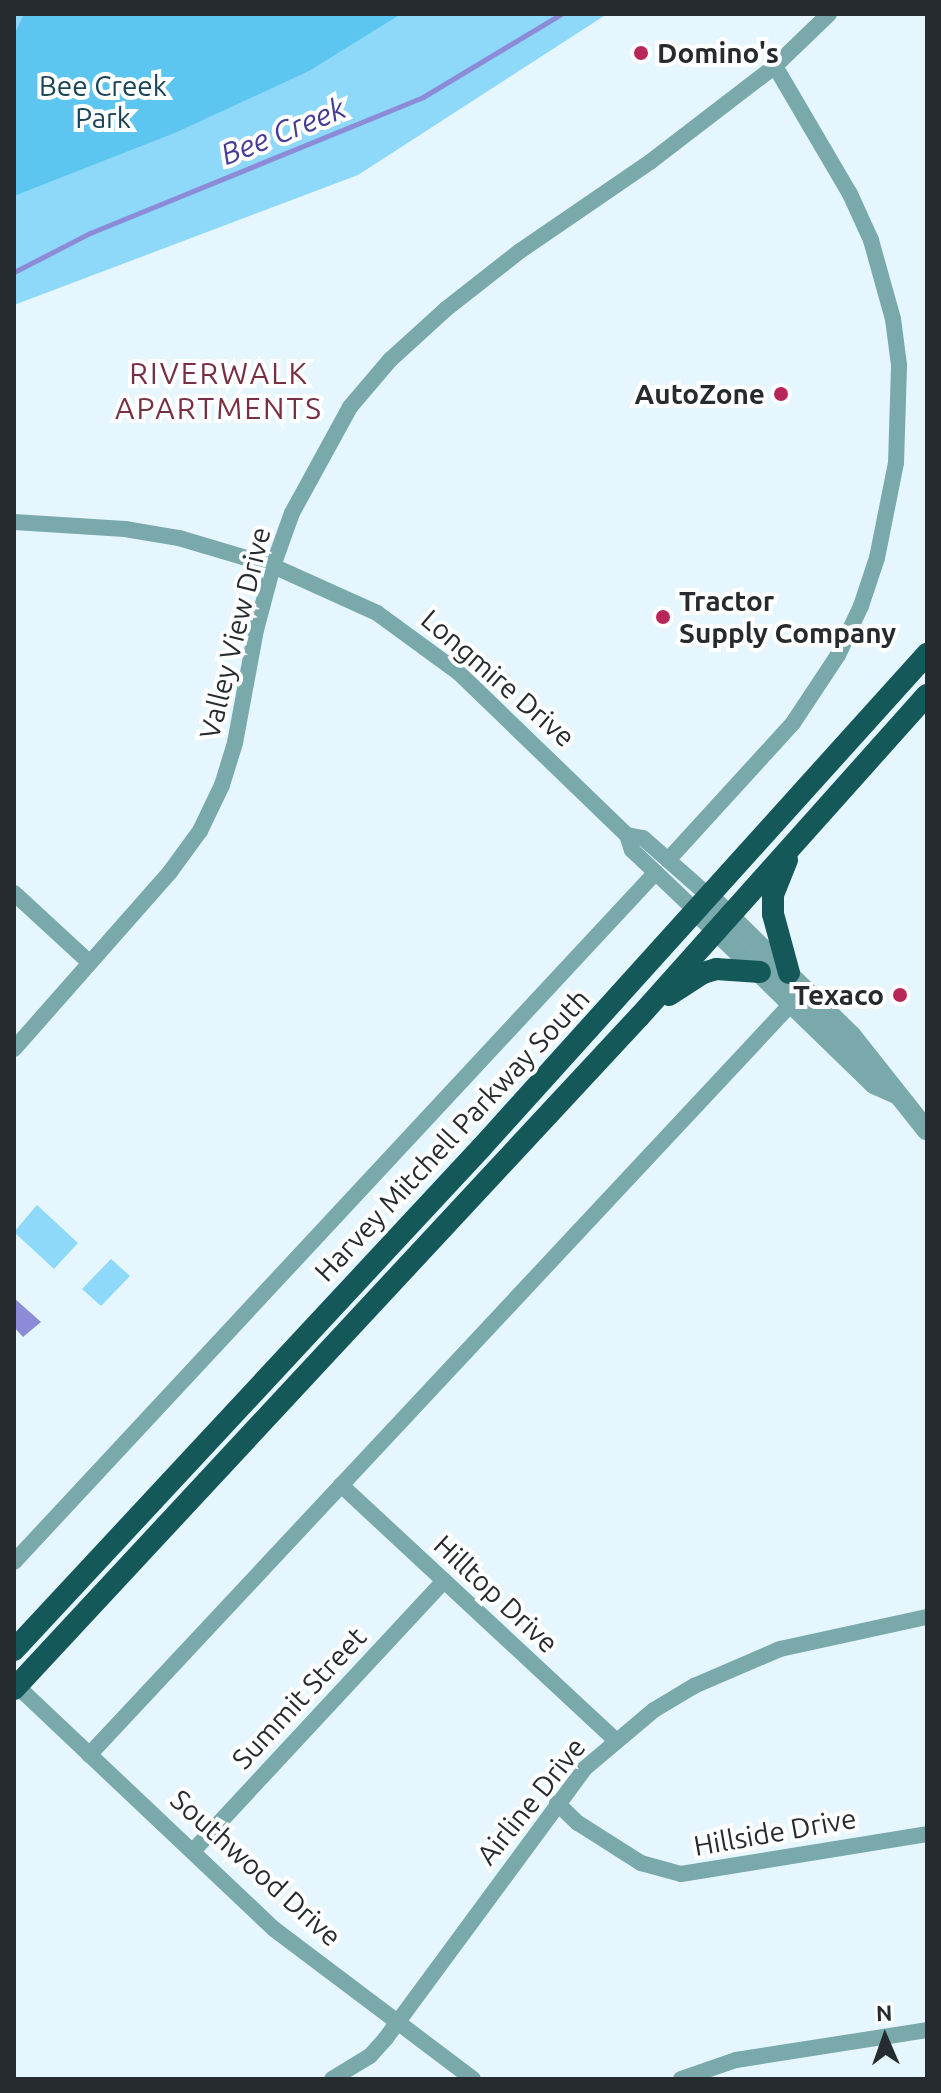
<!DOCTYPE html>
<style>
body{margin:0}
#map{position:relative;width:941px;height:2093px;overflow:hidden;background:#e5f6fe;font-family:Ubuntu,sans-serif}
div>[style]{position:absolute}
.green>*{inset:0;background:#8ed9f9}
.forest>*{inset:0;background:#5dc6f0}
.water>*{inset:0;background:#8b8bd8}
.stream>*{height:5px;margin:-2.5px;padding:0 2.5px;transform-origin:2.5px;border-radius:2.5px;background:#8b8bd8}
.minor>*{height:16px;margin:-8px;padding:0 8px;transform-origin:8px;border-radius:8px;background:#79a9ab}
.tertiary>*{height:20px;margin:-10px;padding:0 10px;transform-origin:10px;border-radius:10px;background:#79a9ab}
.trunk>*{height:22px;margin:-11px;padding:0 11px;transform-origin:11px;border-radius:11px;background:#15585a}
.dots>*{width:22px;height:22px;translate:-50% -50%;box-sizing:border-box;border:4px solid #fff;border-radius:50%}
span{translate:-50% -50%;white-space:nowrap;text-align:center;line-height:1.15;-webkit-text-stroke:8px #fff;paint-order:stroke}
.poi-label{font-size:28px;color:#252b2e;font-weight:700}
.left{translate:0 -50%;text-align:left}
.right{translate:-100% -50%;text-align:right}
.park-label{font-size:28px;color:#174456}
.street-label{font-size:28px;color:#252b2e}
.water-label{font-size:30px;color:#453c96;font-style:italic}
.neighbourhood-label{font-size:30px;color:#763042;letter-spacing:2px}
.frame{position:absolute;inset:0;border:16px solid #252b2e;pointer-events:none}
.north{position:absolute;left:845px;top:1997px;width:80px;height:80px;-webkit-text-stroke:6px #fff;paint-order:stroke;rotate:358deg;font-size:22px;font-weight:700;line-height:32px;text-align:center;color:#252b2e}
.north::after{content:'';display:block;margin:auto;width:28px;height:36px;background:#252b2e;clip-path:polygon(50% 0,100% 100%,50% 72%,0 100%)}
</style>
<div id="map">
<div class="green">
<div style="clip-path:polygon(14px 14px,607px 14px,358px 175px,14px 305px)"></div>
<div style="clip-path:polygon(37px 1205px,78px 1243px,54px 1269px,14px 1232px)"></div>
<div style="clip-path:polygon(111px 1259px,130px 1276px,101px 1306px,82px 1289px)"></div>
</div>
<div class="forest">
<div style="clip-path:polygon(24px 14px,401px 14px,309px 71px,177px 132px,14px 196px,14px 35px)"></div>
</div>
<div class="water">
<div style="clip-path:polygon(14px 1298px,41px 1322px,23px 1337px,14px 1327px)"></div>
</div>
<div class="stream">
<div style="left:14px;top:272px;width:85px;rotate:-27.2deg"></div>
<div style="left:90px;top:233px;width:360px;rotate:-22.2deg"></div>
<div style="left:423px;top:97px;width:161px;rotate:-31deg"></div>
</div>
<div class="minor">
<div style="left:14px;top:522px;width:111px;rotate:3.6deg"></div>
<div style="left:125px;top:529px;width:55px;rotate:9.5deg"></div>
<div style="left:179px;top:538px;width:98px;rotate:16.6deg"></div>
<div style="left:273px;top:566px;width:114px;rotate:24.3deg"></div>
<div style="left:377px;top:613px;width:100px;rotate:36.1deg"></div>
<div style="left:458px;top:672px;width:235px;rotate:44deg"></div>
<div style="left:627px;top:835px;width:16px;rotate:72deg"></div>
<div style="left:632px;top:850px;width:90px;rotate:43.6deg"></div>
<div style="left:627px;top:835px;width:16px;rotate:11deg"></div>
<div style="left:643px;top:838px;width:89px;rotate:41.4deg"></div>
<div style="left:668px;top:860px;width:185px;rotate:-47.6deg"></div>
<div style="left:793px;top:723px;width:82px;rotate:-56.5deg"></div>
<div style="left:838px;top:655px;width:54px;rotate:-64.9deg"></div>
<div style="left:861px;top:606px;width:51px;rotate:-71.6deg"></div>
<div style="left:877px;top:558px;width:97px;rotate:-78.7deg"></div>
<div style="left:896px;top:463px;width:98px;rotate:-88.2deg"></div>
<div style="left:899px;top:365px;width:46px;rotate:-97.4deg"></div>
<div style="left:893px;top:319px;width:82px;rotate:-105.6deg"></div>
<div style="left:871px;top:240px;width:51px;rotate:-114.5deg"></div>
<div style="left:850px;top:194px;width:148px;rotate:-120.4deg"></div>
<div style="left:14px;top:893px;width:102px;rotate:42.6deg"></div>
<div style="left:14px;top:1049px;width:236px;rotate:-48.6deg"></div>
<div style="left:170px;top:872px;width:51px;rotate:-53.8deg"></div>
<div style="left:200px;top:831px;width:51px;rotate:-64.4deg"></div>
<div style="left:222px;top:785px;width:44px;rotate:-72.8deg"></div>
<div style="left:235px;top:743px;width:115px;rotate:-79.5deg"></div>
<div style="left:256px;top:630px;width:66px;rotate:-75.1deg"></div>
<div style="left:273px;top:566px;width:56px;rotate:-70.3deg"></div>
<div style="left:292px;top:513px;width:121px;rotate:-61.3deg"></div>
<div style="left:350px;top:407px;width:62px;rotate:-49.6deg"></div>
<div style="left:390px;top:360px;width:76px;rotate:-42.3deg"></div>
<div style="left:446px;top:309px;width:94px;rotate:-38.1deg"></div>
<div style="left:520px;top:251px;width:158px;rotate:-34.4deg"></div>
<div style="left:650px;top:162px;width:158px;rotate:-37.5deg"></div>
<div style="left:775px;top:66px;width:75px;rotate:-43.9deg"></div>
<div style="left:341px;top:1485px;width:374px;rotate:42.9deg"></div>
<div style="left:14px;top:1562px;width:942px;rotate:-47.06deg"></div>
<div style="left:17px;top:1686px;width:354px;rotate:43.4deg"></div>
<div style="left:274px;top:1929px;width:249px;rotate:37deg"></div>
<div style="left:89px;top:1755px;width:1031px;rotate:-46.93deg"></div>
<div style="left:557px;top:1803px;width:29px;rotate:44deg"></div>
<div style="left:578px;top:1823px;width:75px;rotate:32.4deg"></div>
<div style="left:641px;top:1863px;width:41px;rotate:15.4deg"></div>
<div style="left:681px;top:1874px;width:249px;rotate:-9.2deg"></div>
<div style="left:193px;top:1851px;width:369px;rotate:-47.1deg"></div>
<div style="left:332px;top:2079px;width:44px;rotate:-31.2deg"></div>
<div style="left:370px;top:2056px;width:24px;rotate:-48deg"></div>
<div style="left:386px;top:2038px;width:334px;rotate:-53.6deg"></div>
<div style="left:584px;top:1769px;width:92px;rotate:-40.1deg"></div>
<div style="left:654px;top:1710px;width:47px;rotate:-31deg"></div>
<div style="left:694px;top:1686px;width:94px;rotate:-23.3deg"></div>
<div style="left:780px;top:1649px;width:150px;rotate:-12.3deg"></div>
<div style="left:681px;top:2079px;width:58px;rotate:-19.1deg"></div>
<div style="left:736px;top:2060px;width:193px;rotate:-8.9deg"></div>
</div>
<div class="tertiary">
<div style="left:710px;top:897px;width:197px;rotate:44.4deg"></div>
<div style="left:851px;top:1035px;width:122px;rotate:51.6deg"></div>
<div style="left:697px;top:912px;width:247px;rotate:44.2deg"></div>
<div style="left:874px;top:1084px;width:24px;rotate:24deg"></div>
</div>
<div class="trunk">
<div style="left:787px;top:860px;width:37px;rotate:112deg"></div>
<div style="left:773px;top:894px;width:20px;rotate:90deg"></div>
<div style="left:773px;top:914px;width:61px;rotate:74.8deg"></div>
<div style="left:669px;top:995px;width:40px;rotate:-32.9deg"></div>
<div style="left:703px;top:973px;width:14px;rotate:-17deg"></div>
<div style="left:716px;top:969px;width:44px;rotate:3.9deg"></div>
<div style="left:14px;top:1650px;width:686px;rotate:-47.07deg"></div>
<div style="left:481px;top:1148px;width:666px;rotate:-47.92deg"></div>
<div style="left:14px;top:1689px;width:918px;rotate:-47.08deg"></div>
<div style="left:639px;top:1017px;width:432px;rotate:-48.2deg"></div>
</div>
<div class="dots">
<div style="left:641px;top:53px;background:#b72859"></div>
<div style="left:781px;top:394px;background:#b72859"></div>
<div style="left:663px;top:617px;background:#b72859"></div>
<div style="left:900px;top:995px;background:#b72859"></div>
</div>
<div class="poi-label">
<span class="left" style="left:657px;top:53px">Domino's</span>
<span class="right" style="left:765px;top:394px">AutoZone</span>
<span class="left" style="left:679px;top:617px">Tractor<br>Supply Company</span>
<span class="right" style="left:884px;top:995px">Texaco</span>
</div>
<div class="park-label">
<span style="left:103px;top:102px">Bee Creek<br>Park</span>
</div>
<div class="street-label">
<span style="left:235px;top:633px;rotate:-76deg">Valley View Drive</span>
<span style="left:498px;top:678px;rotate:41deg">Longmire Drive</span>
<span style="left:452px;top:1135px;rotate:-47deg">Harvey Mitchell Parkway South</span>
<span style="left:496px;top:1594px;rotate:43deg">Hilltop Drive</span>
<span style="left:299px;top:1698px;rotate:-47deg">Summit Street</span>
<span style="left:531px;top:1801px;rotate:-51deg">Airline Drive</span>
<span style="left:775px;top:1832px;rotate:-10deg">Hillside Drive</span>
<span style="left:256px;top:1868px;rotate:42deg">Southwood Drive</span>
</div>
<div class="water-label">
<span style="left:283px;top:131px;rotate:-22deg">Bee Creek</span>
</div>
<div class="neighbourhood-label">
<span style="left:219px;top:390px">RIVERWALK<br>APARTMENTS</span>
</div>
<div class="frame"></div>
<div class="north">N</div>
</div>
